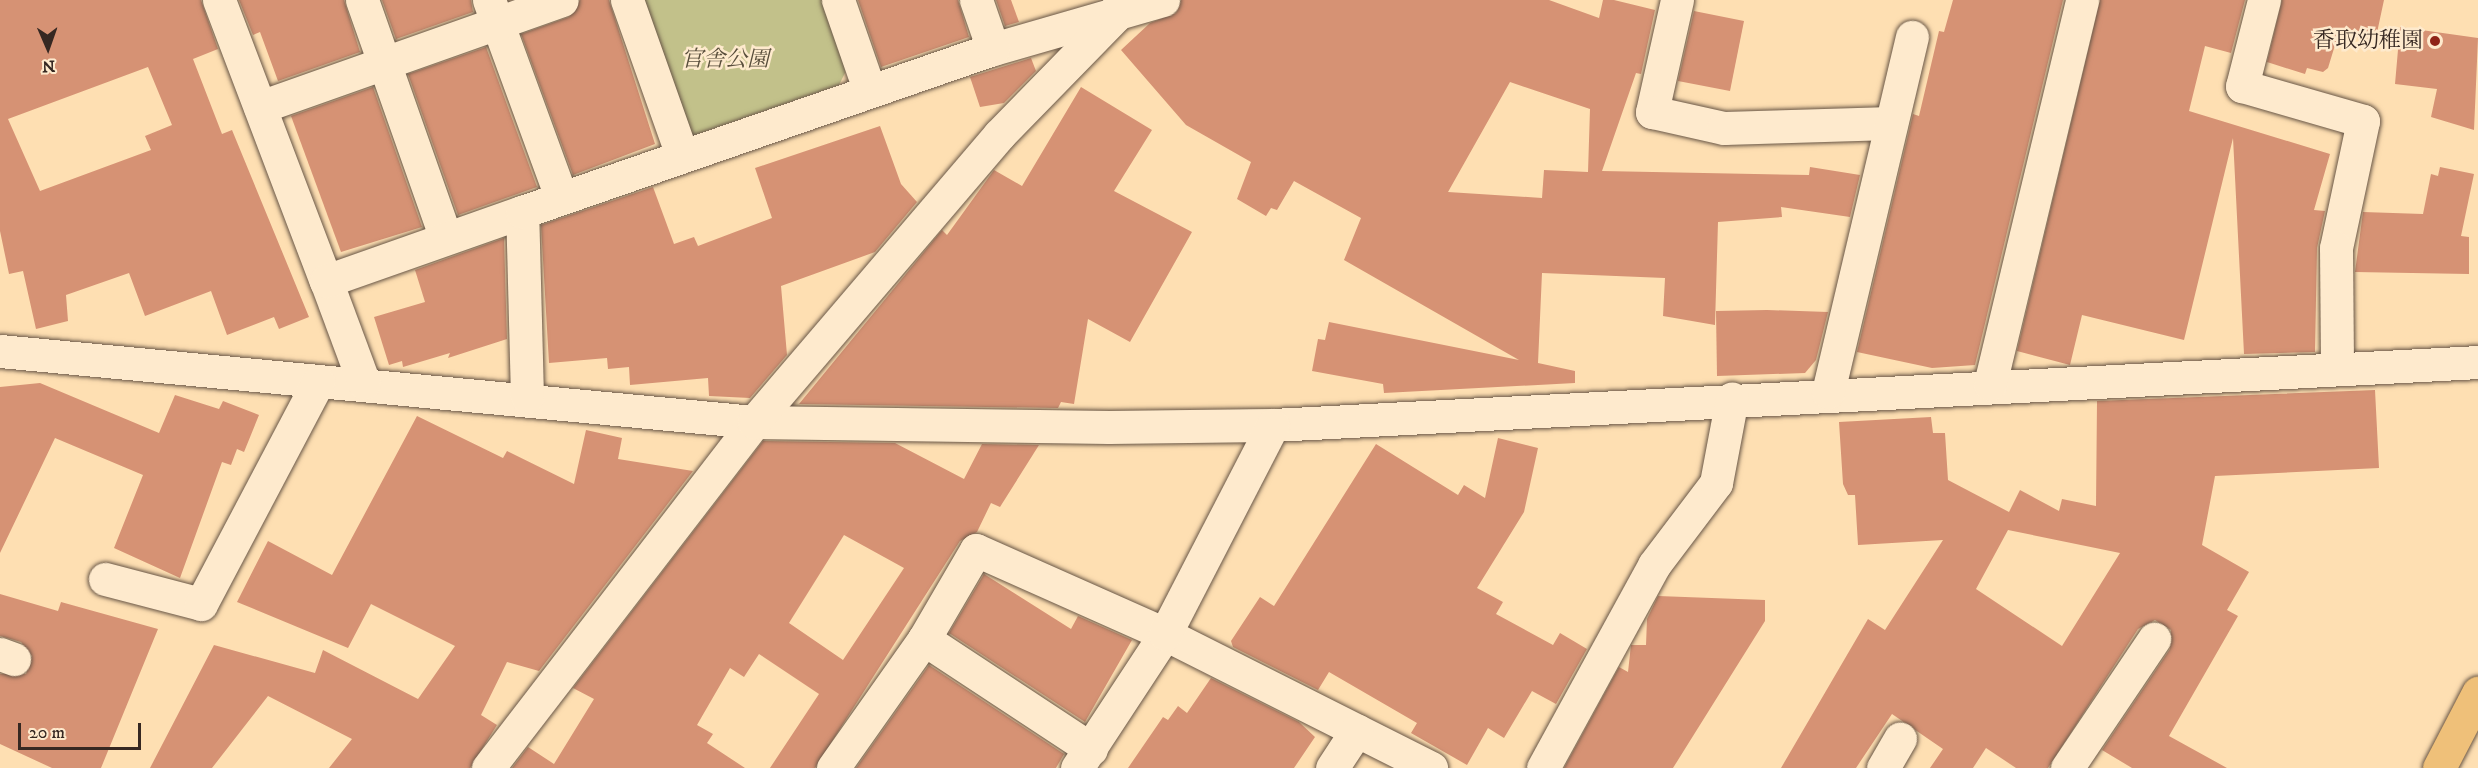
<!DOCTYPE html>
<meta charset="utf-8">
<style>
body{margin:0}
#map{position:relative;width:2478px;height:768px;overflow:hidden;background:#fedfb2;font-family:"IM FELL DW Pica","Noto Serif JP",serif}
div>[style]{position:absolute}
.green>*{inset:0;background:#c2c18a}
.building>*{inset:0;background:#d69274}
.roads{filter:drop-shadow(0 0 2px #685646) drop-shadow(0 0 2px #685646)}
.minor>*{height:33px;margin:-16.5px;padding:0 16.5px;transform-origin:16.5px;border-radius:16.5px;background:#feeacd}
.major>*{height:33px;margin:-16.5px;padding:0 16.5px;transform-origin:16.5px;border-radius:16.5px;background:#efc079}
.dots>*{width:16px;height:16px;translate:-50% -50%;box-sizing:border-box;border:3px solid #feeacd;border-radius:50%}
span{translate:-50% -50%;white-space:nowrap;text-align:center;line-height:1.15;-webkit-text-stroke:5px #feeacd;paint-order:stroke}
.poi-label{font-size:22px;color:#362822}
.right{translate:-100% -50%;text-align:right}
.park-label{font-size:22px;color:#594e3c;font-style:italic}
.north{position:absolute;left:18px;top:18px;width:60px;height:60px;-webkit-text-stroke:4px #feeacd;paint-order:stroke;rotate:178deg;font-size:16px;font-weight:700;line-height:24px;text-align:center;color:#362822}
.north::after{content:'';display:block;margin:auto;width:21px;height:27px;background:#362822;clip-path:polygon(50% 0,100% 100%,50% 72%,0 100%)}
.scale{position:absolute;left:18px;top:723px;width:123px;height:27px;box-sizing:border-box;border:3px solid #362822;border-top:0;padding-left:8px;font-size:18px;line-height:21px;white-space:nowrap;color:#362822;-webkit-text-stroke:4px #feeacd;paint-order:stroke}
</style>
<div id="map">
<div class="green">
<div style="clip-path:polygon(639px 0,823px 0,847px 69px,839px 85px,689px 137px)"></div>
</div>
<div class="building">
<div style="clip-path:polygon(evenodd,0 0,201px 0,218px 49px,193px 59px,222px 134px,232px 130px,309px 317px,279px 329px,274px 317px,227px 335px,211px 291px,145px 316px,129px 273px,66px 295px,68px 321px,36px 329px,23px 271px,9px 274px,0 231px,0 0,148px 67px,172px 125px,145px 136px,151px 150px,40px 191px,8px 119px,148px 67px)"></div>
<div style="clip-path:polygon(239px 0,344px 0,360px 52px,278px 81px,260px 32px,253px 35px)"></div>
<div style="clip-path:polygon(382px 0,471px 0,473px 12px,396px 39px)"></div>
<div style="clip-path:polygon(580px 0,609px 0,655px 144px,573px 175px,521px 34px,569px 17px)"></div>
<div style="clip-path:polygon(858px 0,958px 0,969px 37px,881px 67px)"></div>
<div style="clip-path:polygon(996px 0,1011px 0,1019px 22px,1005px 26px)"></div>
<div style="clip-path:polygon(evenodd,1181px 0,1549px 0,1599px 18px,1603px 0,1614px 0,1655px 10px,1641px 74px,1636px 73px,1602px 171px,1809px 175px,1810px 167px,1860px 175px,1850px 217px,1781px 207px,1782px 217px,1718px 222px,1715px 325px,1663px 316px,1665px 278px,1542px 273px,1538px 363px,1575px 371px,1575px 383px,1384px 393px,1383px 384px,1312px 371px,1318px 339px,1325px 340px,1329px 322px,1519px 360px,1344px 260px,1361px 218px,1294px 181px,1277px 210px,1271px 208px,1266px 216px,1237px 199px,1251px 162px,1186px 125px,1121px 50px,1150px 23px,1176px 13px,1181px 0,1510px 82px,1590px 109px,1588px 172px,1544px 170px,1542px 198px,1448px 192px,1510px 82px)"></div>
<div style="clip-path:polygon(1953px 0,2063px 0,1975px 365px,1932px 368px,1857px 352px,1913px 114px,1919px 116px,1939px 31px,1944px 32px)"></div>
<div style="clip-path:polygon(2100px 0,2245px 0,2231px 53px,2205px 46px,2189px 111px,2330px 154px,2314px 210px,2325px 211px,2317px 248px,2315px 352px,2244px 354px,2233px 138px,2184px 340px,2082px 315px,2070px 365px,2017px 351px)"></div>
<div style="clip-path:polygon(2282px 0,2384px 0,2375px 42px,2339px 32px,2328px 68px,2323px 72px,2307px 68px,2305px 74px,2267px 62px)"></div>
<div style="clip-path:polygon(1694px 11px,1744px 21px,1730px 91px,1678px 81px)"></div>
<div style="clip-path:polygon(2400px 27px,2478px 38px,2474px 130px,2431px 117px,2437px 89px,2395px 84px)"></div>
<div style="clip-path:polygon(486px 47px,537px 187px,458px 215px,408px 74px)"></div>
<div style="clip-path:polygon(1031px 58px,1036px 71px,1004px 103px,980px 107px,970px 77px)"></div>
<div style="clip-path:polygon(373px 87px,422px 227px,341px 252px,291px 116px)"></div>
<div style="clip-path:polygon(1081px 87px,1152px 130px,1114px 191px,1192px 232px,1130px 342px,1088px 319px,1074px 404px,1061px 402px,1058px 408px,799px 404px,942px 230px,947px 235px,994px 170px,1022px 186px)"></div>
<div style="clip-path:polygon(880px 126px,901px 184px,917px 202px,875px 252px,781px 286px,787px 355px,750px 398px,709px 396px,708px 378px,630px 385px,629px 367px,608px 369px,607px 358px,549px 363px,541px 225px,653px 187px,674px 244px,694px 237px,698px 246px,772px 218px,755px 168px)"></div>
<div style="clip-path:polygon(2440px 167px,2474px 174px,2461px 236px,2469px 237px,2469px 274px,2355px 272px,2363px 212px,2423px 214px,2431px 174px,2438px 176px)"></div>
<div style="clip-path:polygon(504px 238px,507px 339px,448px 358px,450px 353px,403px 367px,402px 361px,389px 365px,374px 317px,425px 302px,415px 270px)"></div>
<div style="clip-path:polygon(1767px 310px,1828px 312px,1816px 360px,1805px 373px,1717px 376px,1716px 311px)"></div>
<div style="clip-path:polygon(40px 383px,159px 433px,175px 395px,219px 409px,223px 401px,259px 415px,244px 452px,237px 449px,231px 465px,222px 462px,180px 578px,114px 548px,143px 475px,55px 438px,0 553px,0 387px)"></div>
<div style="clip-path:polygon(evenodd,2375px 390px,2379px 468px,2215px 476px,2202px 545px,2249px 572px,2227px 610px,2238px 616px,2169px 736px,2227px 768px,2132px 768px,2102px 750px,2170px 649px,2171px 630px,2155px 620px,2138px 629px,2048px 768px,2016px 768px,1986px 748px,1973px 768px,1930px 768px,1943px 749px,1892px 714px,1856px 768px,1781px 768px,1868px 619px,1885px 630px,1943px 540px,1858px 545px,1855px 495px,1848px 495px,1843px 484px,1839px 422px,1931px 417px,1933px 433px,1945px 433px,1948px 480px,2009px 512px,2020px 490px,2059px 511px,2062px 499px,2096px 506px,2097px 401px,2375px 390px,2008px 530px,2120px 553px,2062px 646px,1976px 589px,2008px 530px)"></div>
<div style="clip-path:polygon(417px 416px,503px 458px,507px 451px,574px 484px,586px 430px,622px 438px,618px 459px,693px 471px,539px 671px,507px 662px,481px 715px,497px 725px,470px 768px,329px 768px,352px 739px,268px 696px,212px 768px,150px 768px,214px 645px,315px 673px,323px 650px,418px 699px,455px 646px,371px 604px,348px 648px,237px 602px,268px 541px,332px 575px)"></div>
<div style="clip-path:polygon(1498px 438px,1538px 448px,1524px 512px,1477px 588px,1503px 602px,1496px 614px,1553px 645px,1560px 633px,1587px 649px,1556px 704px,1532px 691px,1504px 738px,1488px 728px,1467px 765px,1411px 733px,1417px 723px,1329px 672px,1318px 690px,1233px 647px,1231px 641px,1260px 597px,1274px 606px,1376px 444px,1458px 495px,1464px 485px,1485px 498px)"></div>
<div style="clip-path:polygon(evenodd,763px 441px,895px 443px,964px 479px,982px 444px,1039px 445px,1000px 507px,991px 503px,977px 532px,960px 541px,815px 768px,770px 768px,819px 694px,759px 654px,744px 677px,730px 668px,697px 725px,713px 734px,707px 743px,745px 768px,512px 768px,528px 747px,554px 764px,594px 699px,573px 688px,763px 441px,844px 535px,904px 568px,843px 660px,789px 623px,844px 535px)"></div>
<div style="clip-path:polygon(984px 574px,1071px 629px,1078px 616px,1132px 640px,1085px 722px,949px 633px)"></div>
<div style="clip-path:polygon(0 594px,58px 611px,61px 602px,158px 629px,101px 768px,52px 768px,0 744px,0 674px,26px 674px,32px 656px,21px 642px,0 636px)"></div>
<div style="clip-path:polygon(1658px 596px,1765px 600px,1765px 621px,1673px 768px,1564px 768px,1619px 667px,1628px 672px,1631px 645px,1646px 645px,1647px 619px)"></div>
<div style="clip-path:polygon(929px 665px,1064px 754px,1056px 768px,856px 768px)"></div>
<div style="clip-path:polygon(1211px 678px,1299px 722px,1315px 737px,1294px 768px,1128px 768px,1163px 717px,1168px 720px,1178px 706px,1187px 713px)"></div>
</div>
<div class="roads">
<div class="minor">
<div style="left:219px;top:0;width:301px;rotate:69.2deg"></div>
<div style="left:362px;top:0;width:252px;rotate:70.6deg"></div>
<div style="left:489px;top:0;width:210px;rotate:69.9deg"></div>
<div style="left:627px;top:0;width:164px;rotate:70.5deg"></div>
<div style="left:838px;top:0;width:94px;rotate:70.8deg"></div>
<div style="left:1677px;top:0;width:115px;rotate:102.6deg"></div>
<div style="left:1652px;top:112px;width:74px;rotate:12.5deg"></div>
<div style="left:1724px;top:128px;width:167px;rotate:-1.7deg"></div>
<div style="left:2264px;top:0;width:89px;rotate:104.3deg"></div>
<div style="left:2242px;top:86px;width:126px;rotate:16.1deg"></div>
<div style="left:2363px;top:121px;width:130px;rotate:102deg"></div>
<div style="left:2336px;top:248px;width:119px;rotate:89.5deg"></div>
<div style="left:993px;top:49px;width:177px;rotate:-16.1deg"></div>
<div style="left:260px;top:107px;width:320px;rotate:-19.5deg"></div>
<div style="left:0;top:351px;width:757px;rotate:5.38deg"></div>
<div style="left:754px;top:422px;width:355px;rotate:0.8deg"></div>
<div style="left:1109px;top:427px;width:164px;rotate:-0.7deg"></div>
<div style="left:1273px;top:425px;width:1207px;rotate:-2.99deg"></div>
<div style="left:364px;top:383px;width:109px;rotate:-110.4deg"></div>
<div style="left:326px;top:281px;width:208px;rotate:-19.4deg"></div>
<div style="left:1990px;top:384px;width:395px;rotate:-76.5deg"></div>
<div style="left:1828px;top:392px;width:365px;rotate:-76.7deg"></div>
<div style="left:527px;top:397px;width:185px;rotate:-91.5deg"></div>
<div style="left:522px;top:212px;width:498px;rotate:-19.1deg"></div>
<div style="left:993px;top:49px;width:52px;rotate:-109.1deg"></div>
<div style="left:105px;top:579px;width:99px;rotate:14.6deg"></div>
<div style="left:201px;top:604px;width:251px;rotate:-62.2deg"></div>
<div style="left:924px;top:639px;width:200px;rotate:33.4deg"></div>
<div style="left:0;top:654px;width:15px;rotate:20deg"></div>
<div style="left:488px;top:768px;width:436px;rotate:-52.4deg"></div>
<div style="left:754px;top:422px;width:377px;rotate:-49.5deg"></div>
<div style="left:999px;top:135px;width:166px;rotate:-45.7deg"></div>
<div style="left:1115px;top:16px;width:17px;rotate:-73deg"></div>
<div style="left:833px;top:768px;width:158px;rotate:-54.8deg"></div>
<div style="left:924px;top:639px;width:103px;rotate:-59.7deg"></div>
<div style="left:976px;top:550px;width:207px;rotate:24deg"></div>
<div style="left:1165px;top:634px;width:298px;rotate:26.7deg"></div>
<div style="left:1077px;top:768px;width:160px;rotate:-56.7deg"></div>
<div style="left:1165px;top:634px;width:235px;rotate:-62.7deg"></div>
<div style="left:1332px;top:768px;width:45px;rotate:-56.7deg"></div>
<div style="left:1543px;top:768px;width:231px;rotate:-61.3deg"></div>
<div style="left:1654px;top:565px;width:103px;rotate:-52.9deg"></div>
<div style="left:1716px;top:483px;width:86px;rotate:-79.3deg"></div>
<div style="left:1883px;top:768px;width:34px;rotate:-60deg"></div>
<div style="left:2067px;top:768px;width:156px;rotate:-56deg"></div>
</div>
<div class="major">
<div style="left:2439px;top:768px;width:85px;rotate:-62.5deg"></div>
</div>
</div>
<div class="dots">
<div style="left:2435px;top:41px;background:#8f2418"></div>
</div>
<div class="poi-label">
<span class="right" style="left:2423px;top:41px">香取幼稚園</span>
</div>
<div class="park-label">
<span style="left:725px;top:60px">官舎公園</span>
</div>
<div class="north">N</div>
<div class="scale">20 m</div>
</div>
